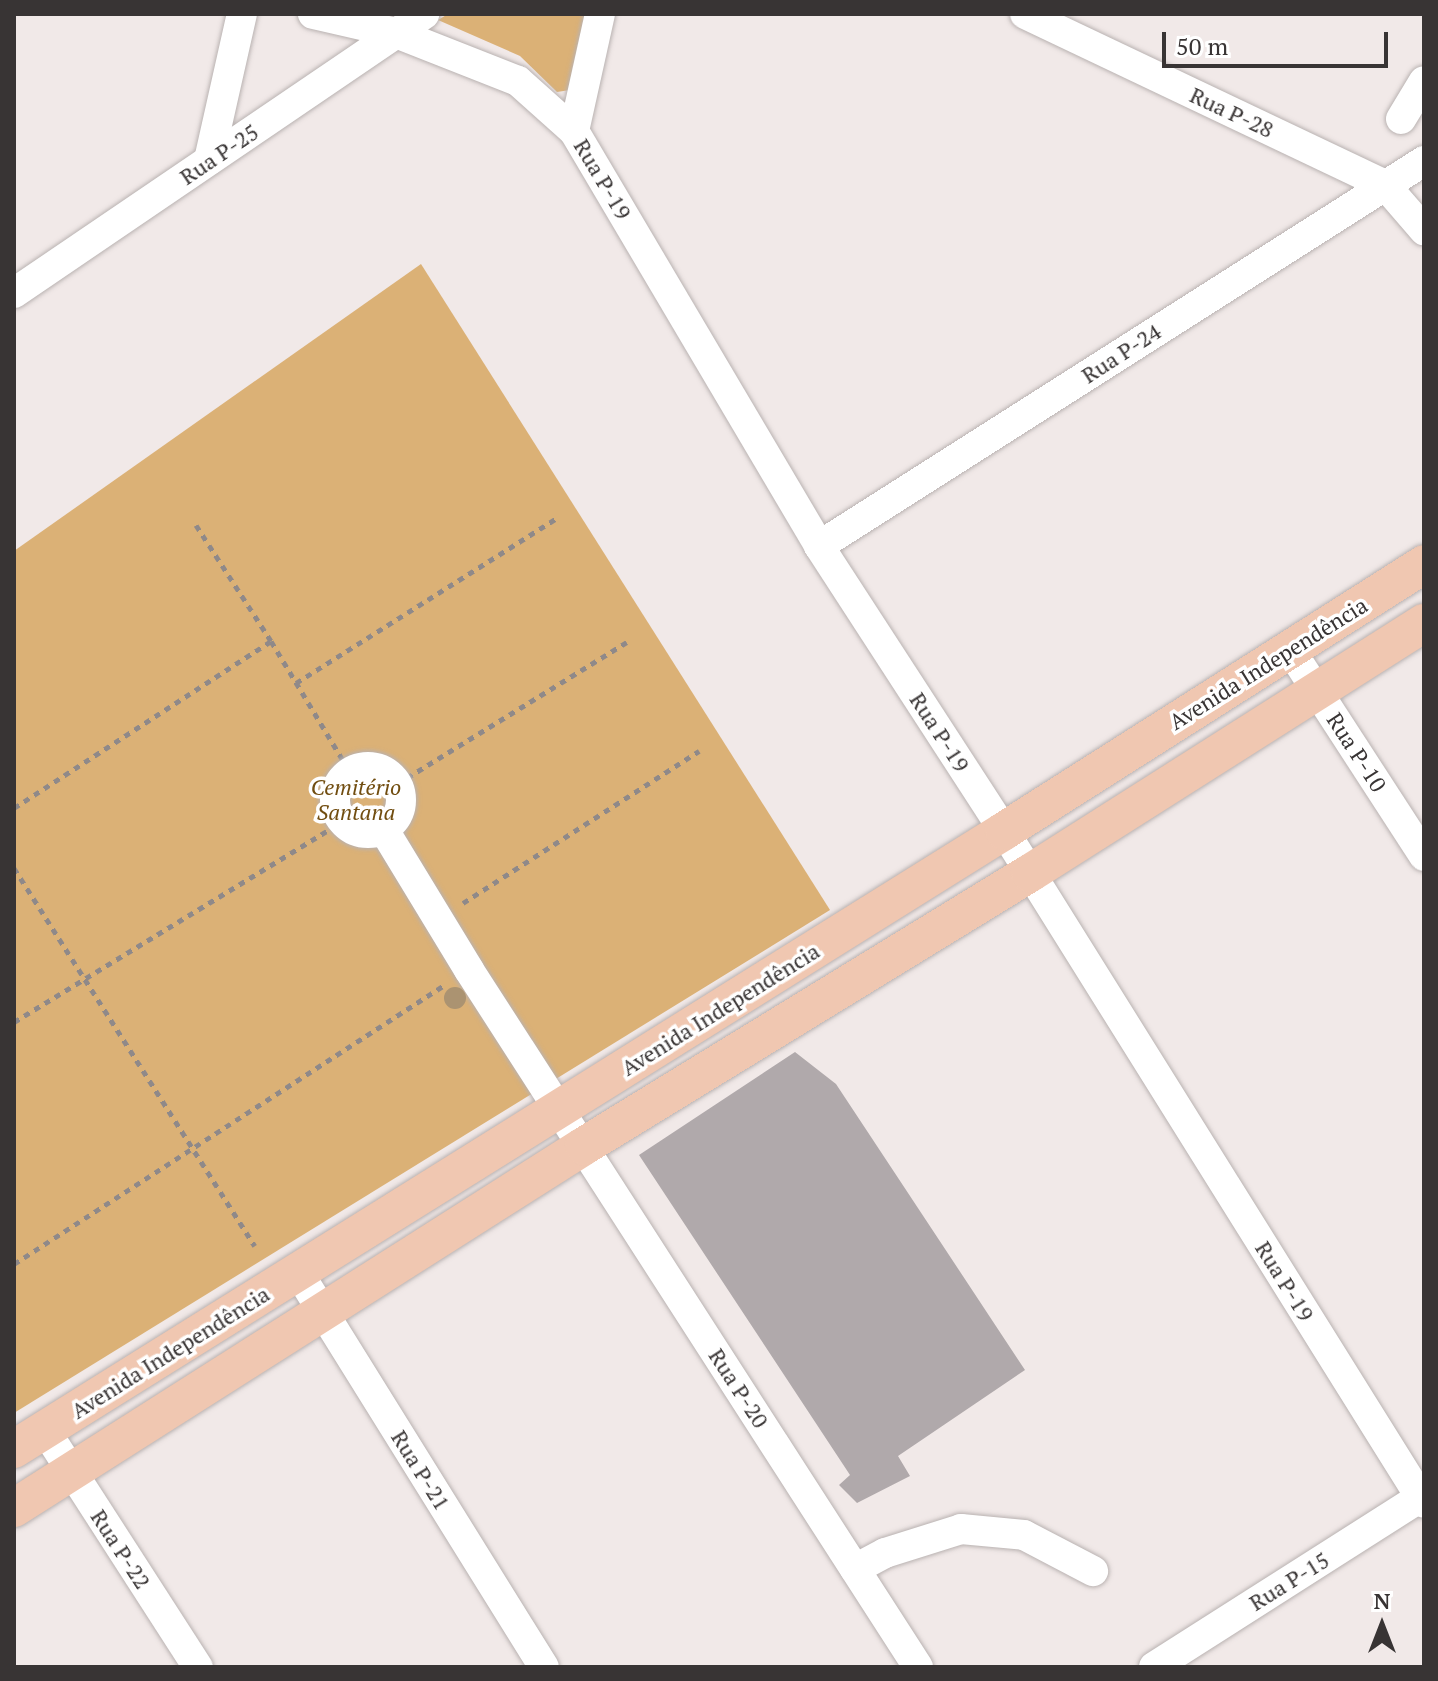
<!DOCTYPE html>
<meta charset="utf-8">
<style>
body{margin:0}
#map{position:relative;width:1438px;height:1681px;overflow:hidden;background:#f1e9e8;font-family:"PT Serif",serif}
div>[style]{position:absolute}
.green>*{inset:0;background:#dbb176}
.building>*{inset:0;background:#b0a9ab}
.path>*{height:5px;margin-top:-2.5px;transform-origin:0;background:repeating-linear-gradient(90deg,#8f8989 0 6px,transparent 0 12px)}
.roads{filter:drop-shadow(0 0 2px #b9b2b1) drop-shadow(0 0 2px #b9b2b1)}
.minor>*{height:30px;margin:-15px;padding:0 15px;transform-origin:15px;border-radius:15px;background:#fff}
.minor>.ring{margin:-15px;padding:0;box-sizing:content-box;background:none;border:30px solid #fff;border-radius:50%}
.major>*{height:38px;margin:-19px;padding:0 19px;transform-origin:19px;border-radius:19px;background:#f0c7b1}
.trees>*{width:22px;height:22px;margin:-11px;border-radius:50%;background:#ab9371}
span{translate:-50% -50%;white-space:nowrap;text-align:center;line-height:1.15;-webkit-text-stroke:7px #fff;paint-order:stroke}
.street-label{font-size:22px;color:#383434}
.park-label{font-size:22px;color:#714d10;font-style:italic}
.frame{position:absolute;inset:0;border:16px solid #383434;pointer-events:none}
.north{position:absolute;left:1342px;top:1585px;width:80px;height:80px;-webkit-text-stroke:6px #fff;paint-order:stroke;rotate:0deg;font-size:22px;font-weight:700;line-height:32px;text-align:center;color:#383434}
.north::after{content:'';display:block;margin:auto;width:28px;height:36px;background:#383434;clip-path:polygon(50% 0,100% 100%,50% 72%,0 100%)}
.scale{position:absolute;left:1162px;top:32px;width:226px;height:36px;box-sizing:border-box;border:4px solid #383434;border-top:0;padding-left:10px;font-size:24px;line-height:28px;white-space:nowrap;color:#383434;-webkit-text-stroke:6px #fff;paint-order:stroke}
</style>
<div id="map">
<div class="green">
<div style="clip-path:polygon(448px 14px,589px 14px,570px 90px,557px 92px,520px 56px,438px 20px)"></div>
<div style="clip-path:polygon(421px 264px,830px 910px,14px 1413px,14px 551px)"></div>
</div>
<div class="building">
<div style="clip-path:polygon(795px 1052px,836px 1084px,1025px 1370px,898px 1456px,910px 1476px,857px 1503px,839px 1485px,850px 1475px,639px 1155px)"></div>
</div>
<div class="path">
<div style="left:196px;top:525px;width:138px;rotate:57.1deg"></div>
<div style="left:296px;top:683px;width:307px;rotate:-32.3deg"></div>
<div style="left:397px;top:784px;width:270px;rotate:-31.7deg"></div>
<div style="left:14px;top:808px;width:306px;rotate:-33deg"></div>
<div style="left:271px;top:641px;width:153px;rotate:58.9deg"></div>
<div style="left:14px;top:868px;width:448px;rotate:57.5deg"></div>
<div style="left:463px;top:903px;width:281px;rotate:-32.8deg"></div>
<div style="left:14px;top:1022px;width:384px;rotate:-31.4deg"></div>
<div style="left:14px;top:1264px;width:515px;rotate:-32.95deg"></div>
</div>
<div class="roads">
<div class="minor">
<div style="left:313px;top:14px;width:85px;rotate:12.9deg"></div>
<div style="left:396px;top:33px;width:131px;rotate:21.5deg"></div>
<div style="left:518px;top:81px;width:75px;rotate:41.8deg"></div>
<div style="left:574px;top:131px;width:482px;rotate:59.4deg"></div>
<div style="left:819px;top:546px;width:340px;rotate:57deg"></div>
<div style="left:1004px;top:831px;width:792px;rotate:57.99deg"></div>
<div style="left:1025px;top:14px;width:399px;rotate:25.4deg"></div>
<div style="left:1385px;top:185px;width:60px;rotate:49.1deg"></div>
<div style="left:1401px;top:119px;width:44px;rotate:-58.8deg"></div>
<div style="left:574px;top:131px;width:120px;rotate:-77.5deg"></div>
<div style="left:209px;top:160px;width:150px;rotate:-77.3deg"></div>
<div style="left:14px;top:293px;width:496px;rotate:-34.2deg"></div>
<div style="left:819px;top:546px;width:717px;rotate:-32.47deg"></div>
<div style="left:1289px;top:648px;width:248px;rotate:57deg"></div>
<div class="ring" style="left:335px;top:767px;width:36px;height:36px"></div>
<div style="left:384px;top:830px;width:164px;rotate:58.7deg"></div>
<div style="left:469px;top:970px;width:829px;rotate:57.21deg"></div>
<div style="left:298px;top:1272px;width:465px;rotate:58.1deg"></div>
<div style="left:45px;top:1430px;width:282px;rotate:57.2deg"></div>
<div style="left:855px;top:1569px;width:34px;rotate:-28deg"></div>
<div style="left:885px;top:1553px;width:80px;rotate:-17.5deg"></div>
<div style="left:961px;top:1529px;width:63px;rotate:5.4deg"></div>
<div style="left:1024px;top:1535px;width:78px;rotate:27.6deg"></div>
<div style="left:1154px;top:1667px;width:320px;rotate:-32.5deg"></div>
</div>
<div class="major">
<div style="left:14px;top:1449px;width:1167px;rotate:-31.97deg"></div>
<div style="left:1004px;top:831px;width:498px;rotate:-32.4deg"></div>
<div style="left:14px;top:1508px;width:675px;rotate:-32.42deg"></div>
<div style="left:584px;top:1146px;width:523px;rotate:-31.47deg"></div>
<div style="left:1030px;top:873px;width:467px;rotate:-32.4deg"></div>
</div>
</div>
<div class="trees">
<div style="left:455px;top:998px"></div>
</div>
<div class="street-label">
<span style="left:1232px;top:112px;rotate:25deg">Rua P-28</span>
<span style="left:219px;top:154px;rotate:-34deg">Rua P-25</span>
<span style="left:603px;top:179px;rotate:59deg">Rua P-19</span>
<span style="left:1121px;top:353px;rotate:-33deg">Rua P-24</span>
<span style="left:1268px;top:663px;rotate:-32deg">Avenida Independência</span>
<span style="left:940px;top:732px;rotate:57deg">Rua P-19</span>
<span style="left:1357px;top:752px;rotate:57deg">Rua P-10</span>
<span style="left:720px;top:1009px;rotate:-32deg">Avenida Independência</span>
<span style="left:1285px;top:1281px;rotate:58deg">Rua P-19</span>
<span style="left:170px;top:1352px;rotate:-32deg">Avenida Independência</span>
<span style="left:739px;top:1388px;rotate:57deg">Rua P-20</span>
<span style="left:421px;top:1470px;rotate:58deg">Rua P-21</span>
<span style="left:121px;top:1549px;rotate:57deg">Rua P-22</span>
<span style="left:1289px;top:1581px;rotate:-32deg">Rua P-15</span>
</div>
<div class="park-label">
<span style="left:356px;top:799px">Cemitério<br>Santana</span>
</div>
<div class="frame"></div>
<div class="north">N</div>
<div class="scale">50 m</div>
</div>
